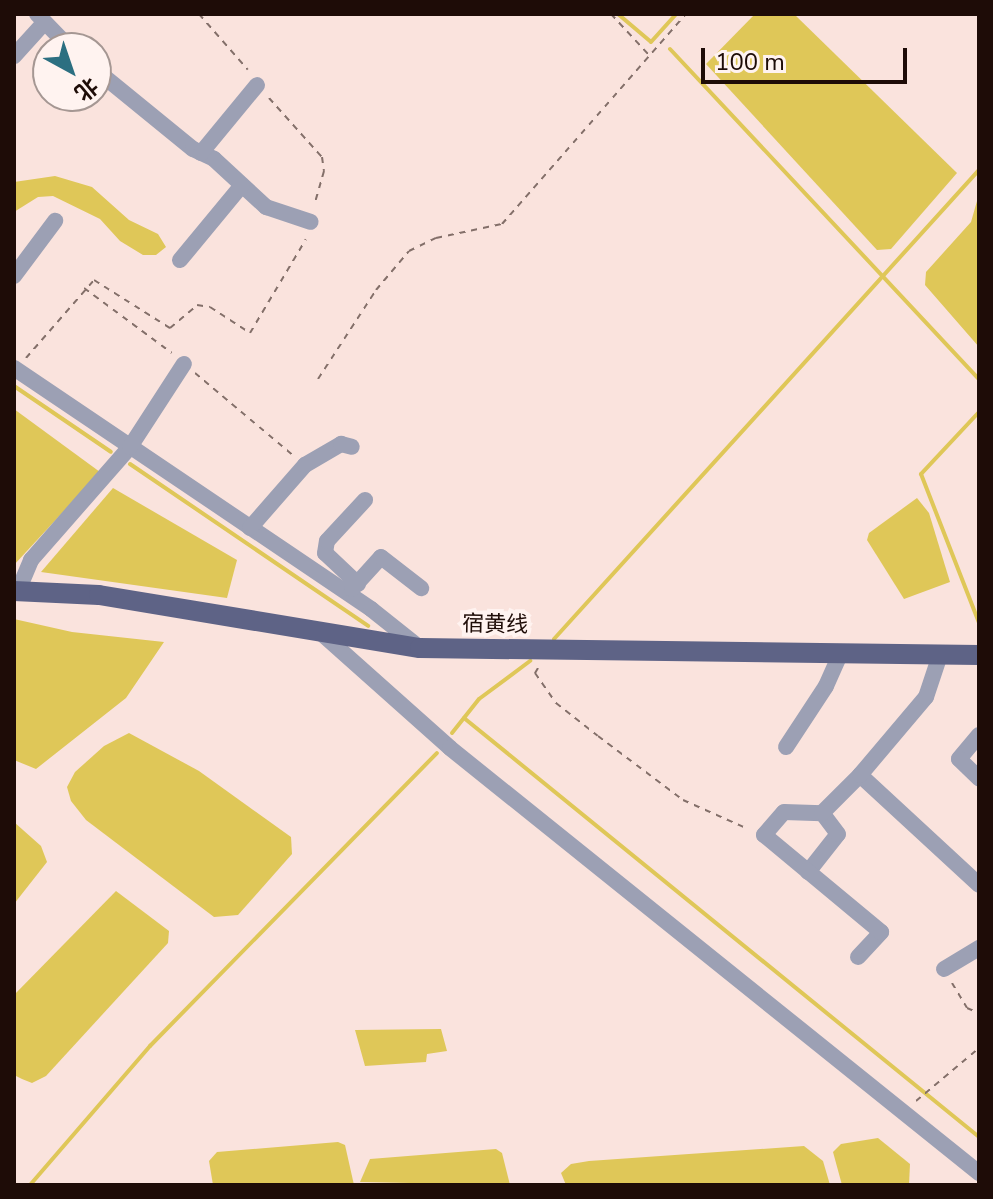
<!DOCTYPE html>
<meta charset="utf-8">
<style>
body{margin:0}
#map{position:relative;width:993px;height:1199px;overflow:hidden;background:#fae3dd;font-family:"Nunito Sans","Noto Sans SC",sans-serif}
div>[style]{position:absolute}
.water>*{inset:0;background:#dfc758}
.stream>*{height:4px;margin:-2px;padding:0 2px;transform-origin:2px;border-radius:2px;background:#dfc758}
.path>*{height:2px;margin-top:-1px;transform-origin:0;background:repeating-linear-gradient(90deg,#836f69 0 6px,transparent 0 12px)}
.minor>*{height:16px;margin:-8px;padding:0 8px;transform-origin:8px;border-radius:8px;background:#9ca0b4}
.major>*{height:20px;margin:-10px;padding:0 10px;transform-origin:10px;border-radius:10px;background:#5e6386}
span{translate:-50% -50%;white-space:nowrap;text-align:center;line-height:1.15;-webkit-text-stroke:8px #fff3f0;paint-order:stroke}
.street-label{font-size:22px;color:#1e0c07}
.frame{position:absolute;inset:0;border:16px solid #1e0c07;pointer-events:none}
.north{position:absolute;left:32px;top:32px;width:80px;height:80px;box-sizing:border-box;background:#fff3f0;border:2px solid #a59793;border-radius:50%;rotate:140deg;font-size:22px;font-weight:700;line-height:32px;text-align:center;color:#1e0c07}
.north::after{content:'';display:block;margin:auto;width:28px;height:36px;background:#2c6f81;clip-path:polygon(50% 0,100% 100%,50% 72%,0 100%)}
.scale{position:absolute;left:701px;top:48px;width:206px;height:36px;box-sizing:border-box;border:4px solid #1e0c07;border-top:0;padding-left:10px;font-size:24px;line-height:28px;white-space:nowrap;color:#1e0c07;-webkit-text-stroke:6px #fff3f0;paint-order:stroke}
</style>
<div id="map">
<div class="water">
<div style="clip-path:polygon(755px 14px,794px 14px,957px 173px,891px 249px,877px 250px,706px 64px)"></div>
<div style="clip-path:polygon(55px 176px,92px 187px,129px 220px,158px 234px,166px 247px,156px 255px,143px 255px,120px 241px,100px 219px,53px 196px,38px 197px,14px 212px,14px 182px)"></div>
<div style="clip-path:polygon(979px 194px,979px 347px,925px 285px,926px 272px,971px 222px)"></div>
<div style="clip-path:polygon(14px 409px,100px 472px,14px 565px)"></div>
<div style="clip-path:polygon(113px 488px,237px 560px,227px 598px,41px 572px)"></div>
<div style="clip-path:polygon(917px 498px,929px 513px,950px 582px,904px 599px,867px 540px,869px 533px)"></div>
<div style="clip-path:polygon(14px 619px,72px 632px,164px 642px,126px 698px,36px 769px,14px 760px)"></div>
<div style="clip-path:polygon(129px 733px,199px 771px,291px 837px,292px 854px,238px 915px,214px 917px,86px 820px,71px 801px,67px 787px,75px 772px,104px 746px)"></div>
<div style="clip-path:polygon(14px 822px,41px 846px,47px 862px,14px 904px)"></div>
<div style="clip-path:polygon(116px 891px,169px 931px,168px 943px,46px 1076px,32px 1083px,22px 1079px,14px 1075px,14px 995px)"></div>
<div style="clip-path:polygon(441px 1029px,447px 1051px,427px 1054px,426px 1062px,365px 1066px,355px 1030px)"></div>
<div style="clip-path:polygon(878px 1138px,910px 1164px,909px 1185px,842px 1185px,833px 1152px,841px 1144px)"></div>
<div style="clip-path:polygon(338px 1142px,345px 1145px,354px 1185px,213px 1185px,209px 1161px,217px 1152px)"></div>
<div style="clip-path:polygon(804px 1146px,823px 1161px,830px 1185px,566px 1185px,561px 1173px,571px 1164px,589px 1161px)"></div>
<div style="clip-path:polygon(496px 1149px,502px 1153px,510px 1185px,360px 1182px,370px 1159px)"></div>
</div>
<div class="stream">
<div style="left:618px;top:14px;width:43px;rotate:40.3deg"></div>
<div style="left:651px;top:42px;width:38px;rotate:-48deg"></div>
<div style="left:670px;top:49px;width:452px;rotate:46.9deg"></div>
<div style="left:14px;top:386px;width:117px;rotate:34.2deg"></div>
<div style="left:979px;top:412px;width:85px;rotate:133.1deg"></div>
<div style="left:921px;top:474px;width:160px;rotate:68.7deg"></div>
<div style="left:130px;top:464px;width:288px;rotate:34.2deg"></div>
<div style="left:554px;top:639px;width:633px;rotate:-47.82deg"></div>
<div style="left:464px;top:718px;width:664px;rotate:39.13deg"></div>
<div style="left:452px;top:733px;width:43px;rotate:-51.5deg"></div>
<div style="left:479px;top:699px;width:64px;rotate:-36.7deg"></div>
<div style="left:30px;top:1185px;width:184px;rotate:-49.2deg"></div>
<div style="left:150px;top:1046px;width:410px;rotate:-45.6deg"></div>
</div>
<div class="path">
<div style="left:199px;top:14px;width:74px;rotate:48.8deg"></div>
<div style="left:611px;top:14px;width:56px;rotate:47.2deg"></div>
<div style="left:269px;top:98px;width:79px;rotate:48.1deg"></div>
<div style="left:322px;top:157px;width:14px;rotate:82deg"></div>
<div style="left:324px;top:171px;width:35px;rotate:106deg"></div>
<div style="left:84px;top:288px;width:109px;rotate:36.5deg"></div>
<div style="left:26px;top:358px;width:103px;rotate:-48.9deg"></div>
<div style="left:94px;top:280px;width:90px;rotate:32.3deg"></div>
<div style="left:170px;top:328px;width:35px;rotate:-40deg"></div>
<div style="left:197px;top:305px;width:13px;rotate:9deg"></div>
<div style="left:210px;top:307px;width:48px;rotate:33deg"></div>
<div style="left:250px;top:333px;width:109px;rotate:-59.2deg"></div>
<div style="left:195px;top:373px;width:129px;rotate:40deg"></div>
<div style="left:318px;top:379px;width:106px;rotate:-56.9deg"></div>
<div style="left:376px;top:290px;width:51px;rotate:-49.8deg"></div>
<div style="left:409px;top:251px;width:30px;rotate:-26deg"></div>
<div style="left:436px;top:238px;width:67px;rotate:-12deg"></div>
<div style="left:502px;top:224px;width:279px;rotate:-48.8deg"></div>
<div style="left:538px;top:668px;width:6px;rotate:121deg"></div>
<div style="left:535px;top:673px;width:37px;rotate:55deg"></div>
<div style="left:556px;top:703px;width:53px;rotate:38.2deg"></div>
<div style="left:598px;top:736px;width:106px;rotate:37deg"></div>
<div style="left:683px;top:800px;width:71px;rotate:24deg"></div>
<div style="left:952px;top:983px;width:29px;rotate:59deg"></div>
<div style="left:967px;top:1008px;width:13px;rotate:23deg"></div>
<div style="left:916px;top:1101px;width:82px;rotate:-40.1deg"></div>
</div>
<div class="minor">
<div style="left:37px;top:14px;width:47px;rotate:45.9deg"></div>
<div style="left:14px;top:56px;width:45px;rotate:-47.7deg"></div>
<div style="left:96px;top:70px;width:125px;rotate:39.2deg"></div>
<div style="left:193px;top:149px;width:23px;rotate:25deg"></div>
<div style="left:214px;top:159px;width:71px;rotate:42.7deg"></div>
<div style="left:266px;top:207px;width:47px;rotate:18.4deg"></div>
<div style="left:201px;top:153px;width:88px;rotate:-50.5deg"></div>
<div style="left:180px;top:260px;width:97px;rotate:-50.4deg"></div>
<div style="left:14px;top:276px;width:69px;rotate:-53.3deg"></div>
<div style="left:14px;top:368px;width:431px;rotate:34deg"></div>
<div style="left:371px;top:609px;width:63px;rotate:38.5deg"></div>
<div style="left:250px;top:528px;width:84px;rotate:-48.9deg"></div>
<div style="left:305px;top:465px;width:42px;rotate:-30.3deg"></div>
<div style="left:341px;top:444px;width:11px;rotate:15deg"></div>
<div style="left:358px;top:584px;width:45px;rotate:-136.8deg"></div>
<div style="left:325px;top:553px;width:12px;rotate:-81deg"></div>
<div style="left:327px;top:541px;width:56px;rotate:-47.2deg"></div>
<div style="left:352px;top:589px;width:43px;rotate:-47.8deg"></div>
<div style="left:381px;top:557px;width:51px;rotate:37.8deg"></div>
<div style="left:18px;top:591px;width:34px;rotate:-67deg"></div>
<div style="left:31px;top:560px;width:150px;rotate:-48.8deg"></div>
<div style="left:130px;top:447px;width:99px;rotate:-57deg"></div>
<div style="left:320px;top:632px;width:174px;rotate:41.7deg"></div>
<div style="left:450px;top:748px;width:679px;rotate:38.78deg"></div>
<div style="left:979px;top:735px;width:31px;rotate:130deg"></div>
<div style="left:959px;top:759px;width:28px;rotate:44deg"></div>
<div style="left:786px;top:747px;width:73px;rotate:-56.7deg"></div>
<div style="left:826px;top:686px;width:35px;rotate:-66deg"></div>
<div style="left:860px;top:775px;width:162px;rotate:42.7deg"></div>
<div style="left:808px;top:872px;width:48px;rotate:-51.7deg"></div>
<div style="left:838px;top:834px;width:26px;rotate:-127deg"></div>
<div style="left:858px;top:957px;width:34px;rotate:-47deg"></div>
<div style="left:881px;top:932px;width:152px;rotate:-140.3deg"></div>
<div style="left:764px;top:835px;width:30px;rotate:-49deg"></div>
<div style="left:784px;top:812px;width:38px;rotate:2deg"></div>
<div style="left:822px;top:813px;width:54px;rotate:-45deg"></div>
<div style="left:860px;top:775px;width:102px;rotate:-49.8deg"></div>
<div style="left:926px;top:697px;width:44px;rotate:-71.6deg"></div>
<div style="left:944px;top:969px;width:41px;rotate:-31deg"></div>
</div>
<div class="major">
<div style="left:14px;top:591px;width:85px;rotate:2.7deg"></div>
<div style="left:99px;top:595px;width:325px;rotate:9.4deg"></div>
<div style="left:420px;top:648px;width:559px;rotate:0.72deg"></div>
</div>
<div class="street-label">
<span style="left:495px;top:625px;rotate:1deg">宿黄线</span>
</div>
<div class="frame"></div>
<div class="north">北</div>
<div class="scale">100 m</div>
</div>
